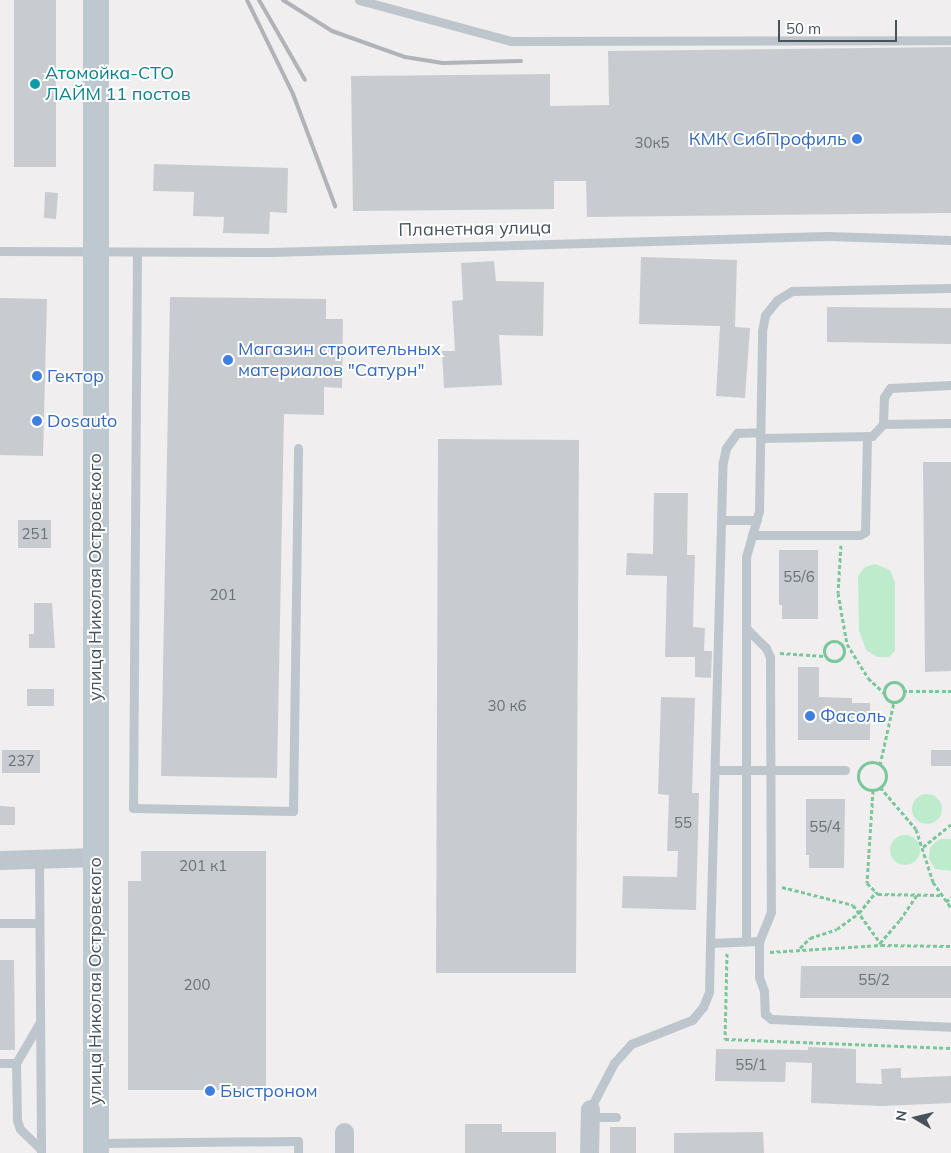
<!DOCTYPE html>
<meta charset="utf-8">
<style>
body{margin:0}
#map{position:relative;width:951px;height:1153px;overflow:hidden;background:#f0eeee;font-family:Mulish,sans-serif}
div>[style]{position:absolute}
.green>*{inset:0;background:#bfebcd}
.round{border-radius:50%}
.building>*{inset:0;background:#c8ccd0}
.path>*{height:3px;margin-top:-1.5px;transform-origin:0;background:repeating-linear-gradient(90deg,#7ac79b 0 4px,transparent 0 6.5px)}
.path>.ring{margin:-1.5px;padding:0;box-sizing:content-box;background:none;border:3px solid #7ac79b;border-radius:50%}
.lane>*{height:9px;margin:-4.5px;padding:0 4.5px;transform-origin:4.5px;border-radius:4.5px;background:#bdc6cc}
.street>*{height:19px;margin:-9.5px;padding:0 9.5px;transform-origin:9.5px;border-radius:9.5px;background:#bdc6cc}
.secondary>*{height:26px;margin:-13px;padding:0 13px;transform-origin:13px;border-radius:13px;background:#bdc8d1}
.rail>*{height:4px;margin:-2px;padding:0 2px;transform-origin:2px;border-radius:2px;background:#b0b4b8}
.dots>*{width:14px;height:14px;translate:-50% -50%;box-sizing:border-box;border:2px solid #fff;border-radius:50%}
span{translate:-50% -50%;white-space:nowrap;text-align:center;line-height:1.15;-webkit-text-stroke:4px #fff;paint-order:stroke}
.number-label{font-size:15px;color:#677178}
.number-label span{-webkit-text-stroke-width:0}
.culture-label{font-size:18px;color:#0d838f}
.left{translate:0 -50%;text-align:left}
.shop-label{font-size:18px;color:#366cbe}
.right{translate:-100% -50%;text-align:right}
.street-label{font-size:18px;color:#47535a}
.north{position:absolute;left:891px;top:1093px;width:50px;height:50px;-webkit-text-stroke:4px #fff;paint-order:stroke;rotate:279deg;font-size:14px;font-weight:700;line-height:20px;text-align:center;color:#47535a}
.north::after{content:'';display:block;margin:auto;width:18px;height:22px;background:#47535a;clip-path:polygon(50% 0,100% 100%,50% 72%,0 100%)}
.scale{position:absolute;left:778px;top:20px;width:119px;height:22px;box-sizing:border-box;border:2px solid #47535a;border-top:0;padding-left:6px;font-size:15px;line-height:18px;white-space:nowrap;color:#47535a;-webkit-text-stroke:4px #fff;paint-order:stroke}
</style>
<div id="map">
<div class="green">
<div style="clip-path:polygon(875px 564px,890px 570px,895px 582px,895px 651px,889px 657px,877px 657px,866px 650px,859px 631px,858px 576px,865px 567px)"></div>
<div class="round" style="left:912px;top:794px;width:30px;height:30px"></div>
<div class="round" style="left:890px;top:835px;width:30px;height:30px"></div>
<div style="clip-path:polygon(939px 839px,951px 839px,951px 871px,935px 869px,929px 859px,930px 847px)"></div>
</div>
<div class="building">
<div style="clip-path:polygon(14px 0,56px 0,56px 167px,14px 167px)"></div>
<div style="clip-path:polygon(951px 47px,951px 213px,587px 217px,586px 181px,554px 181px,554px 209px,353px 211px,351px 76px,550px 74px,550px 106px,609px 105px,608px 51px)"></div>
<div style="clip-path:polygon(154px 164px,288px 168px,287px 213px,270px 212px,269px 234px,223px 233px,224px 217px,193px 216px,194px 192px,153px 191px)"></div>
<div style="clip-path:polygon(45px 192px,58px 193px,56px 219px,44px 218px)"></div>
<div style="clip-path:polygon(641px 257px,737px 260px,735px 327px,750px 328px,745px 398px,716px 396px,720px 326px,639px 324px)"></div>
<div style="clip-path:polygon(494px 261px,496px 281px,544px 282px,543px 336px,499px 335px,502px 385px,444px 388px,442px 351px,455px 351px,452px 301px,463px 300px,461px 263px)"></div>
<div style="clip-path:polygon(170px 297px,326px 299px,326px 319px,343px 319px,342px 388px,324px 387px,324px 415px,284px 414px,277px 778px,161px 776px)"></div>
<div style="clip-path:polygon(0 298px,47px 299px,43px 456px,0 455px)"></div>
<div style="clip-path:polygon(827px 307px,951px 308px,951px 344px,827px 342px)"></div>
<div style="clip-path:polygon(438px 439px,579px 440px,576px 973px,436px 973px)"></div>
<div style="clip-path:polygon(923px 462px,951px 462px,951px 671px,925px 672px)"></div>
<div style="clip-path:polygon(654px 493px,688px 493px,687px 555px,695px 555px,693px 627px,705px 628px,704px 651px,712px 651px,711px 678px,695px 677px,695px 657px,665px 657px,667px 576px,626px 575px,627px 553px,653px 554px)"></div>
<div style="clip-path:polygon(18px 520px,51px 520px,51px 548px,18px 548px)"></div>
<div style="clip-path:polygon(779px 550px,818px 550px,818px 619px,782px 619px,782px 605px,779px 605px)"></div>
<div style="clip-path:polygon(34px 603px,52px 603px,55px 648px,29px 648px,29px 634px,34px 634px)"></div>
<div style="clip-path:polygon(798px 667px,819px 667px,819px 697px,852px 698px,852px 703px,870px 703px,870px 740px,798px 740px)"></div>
<div style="clip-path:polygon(27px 689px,54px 689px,54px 706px,27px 706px)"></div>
<div style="clip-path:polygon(661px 697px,695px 698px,692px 793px,699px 793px,696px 910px,622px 908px,623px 876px,677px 877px,678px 851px,667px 851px,669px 795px,658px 794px)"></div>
<div style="clip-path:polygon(2px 750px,40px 750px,40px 773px,2px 773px)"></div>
<div style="clip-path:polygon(931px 750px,951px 750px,951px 766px,931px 766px)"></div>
<div style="clip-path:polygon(806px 799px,845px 799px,844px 868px,809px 868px,809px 855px,806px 855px)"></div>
<div style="clip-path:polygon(0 806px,15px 807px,15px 825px,0 825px)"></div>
<div style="clip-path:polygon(141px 851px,266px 851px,266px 1090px,128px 1090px,128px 881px,141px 881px)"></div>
<div style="clip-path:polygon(0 960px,14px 960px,15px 1050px,0 1050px)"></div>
<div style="clip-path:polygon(801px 966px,951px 966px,951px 998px,800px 998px)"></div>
<div style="clip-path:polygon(808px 1047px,856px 1049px,856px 1083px,882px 1084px,881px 1069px,901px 1068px,901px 1078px,951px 1076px,951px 1103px,882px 1106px,811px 1103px,812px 1063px,786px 1062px,785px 1082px,715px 1081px,716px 1049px,808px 1050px)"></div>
<div style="clip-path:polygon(465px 1124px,502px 1124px,502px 1132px,556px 1132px,556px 1153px,465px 1153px)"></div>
<div style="clip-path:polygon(610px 1127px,636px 1127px,636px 1153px,610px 1153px)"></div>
<div style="clip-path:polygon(763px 1132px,764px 1153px,674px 1153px,674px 1133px)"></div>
</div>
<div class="path">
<div style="left:841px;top:545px;width:48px;rotate:93.6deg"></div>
<div style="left:838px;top:593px;width:52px;rotate:80deg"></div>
<div style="left:847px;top:644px;width:40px;rotate:58deg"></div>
<div style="left:868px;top:678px;width:23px;rotate:43deg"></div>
<div class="ring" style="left:824px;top:641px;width:17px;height:17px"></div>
<div style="left:780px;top:653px;width:45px;rotate:3.8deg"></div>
<div class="ring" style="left:884px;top:682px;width:17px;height:17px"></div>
<div style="left:903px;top:691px;width:48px"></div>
<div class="ring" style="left:858px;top:762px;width:25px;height:25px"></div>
<div style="left:880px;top:765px;width:65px;rotate:-77.5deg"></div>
<div style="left:880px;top:787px;width:55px;rotate:49.4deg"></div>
<div style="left:916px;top:829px;width:56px;rotate:72.2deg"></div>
<div style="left:933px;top:882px;width:32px;rotate:55deg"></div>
<div style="left:873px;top:790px;width:93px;rotate:93.7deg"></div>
<div style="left:867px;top:883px;width:16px;rotate:45deg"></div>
<div style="left:878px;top:894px;width:62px;rotate:0.9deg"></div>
<div style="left:923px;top:847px;width:36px;rotate:-39deg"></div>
<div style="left:782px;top:887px;width:73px;rotate:14.2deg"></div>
<div style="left:853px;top:905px;width:48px;rotate:54.3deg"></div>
<div style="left:946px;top:902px;width:7px;rotate:-45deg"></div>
<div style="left:880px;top:943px;width:30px;rotate:-49deg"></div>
<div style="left:900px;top:920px;width:30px;rotate:-56deg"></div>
<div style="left:800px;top:948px;width:14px;rotate:-45deg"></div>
<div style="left:810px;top:938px;width:28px;rotate:-18deg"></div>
<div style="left:837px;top:929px;width:27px;rotate:-36deg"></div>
<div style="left:859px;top:913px;width:27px;rotate:-51deg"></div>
<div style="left:770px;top:952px;width:111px;rotate:-3.6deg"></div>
<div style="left:881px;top:945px;width:70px;rotate:0.8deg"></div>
<div style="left:727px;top:953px;width:86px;rotate:91.3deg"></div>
<div style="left:725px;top:1039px;width:226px;rotate:2.3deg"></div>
</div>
<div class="lane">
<div style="left:359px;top:0;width:157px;rotate:15.1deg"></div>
<div style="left:511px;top:41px;width:440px;rotate:-0.1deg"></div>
<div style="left:0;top:251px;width:271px;rotate:0.2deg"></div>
<div style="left:271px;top:252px;width:557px;rotate:-1.65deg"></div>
<div style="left:828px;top:236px;width:123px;rotate:1.9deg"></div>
<div style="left:137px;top:252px;width:556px;rotate:90.41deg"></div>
<div style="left:133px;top:808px;width:160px;rotate:1.1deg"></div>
<div style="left:293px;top:811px;width:363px;rotate:-89.2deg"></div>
<div style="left:883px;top:424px;width:68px;rotate:-0.8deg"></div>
<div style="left:760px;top:438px;width:112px;rotate:-1deg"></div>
<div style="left:872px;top:436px;width:16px;rotate:-47deg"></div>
<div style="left:883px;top:424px;width:27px;rotate:-88deg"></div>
<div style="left:884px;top:397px;width:11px;rotate:-56deg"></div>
<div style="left:890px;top:388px;width:61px;rotate:-2.8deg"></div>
<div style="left:722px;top:520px;width:35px"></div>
<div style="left:752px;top:535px;width:108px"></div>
<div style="left:860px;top:535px;width:6px;rotate:-31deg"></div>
<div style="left:865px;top:532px;width:95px;rotate:-88.8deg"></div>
<div style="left:746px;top:628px;width:28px;rotate:45deg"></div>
<div style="left:766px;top:648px;width:10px;rotate:66deg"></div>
<div style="left:770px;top:657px;width:255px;rotate:89.8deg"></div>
<div style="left:771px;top:912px;width:31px;rotate:112deg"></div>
<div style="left:716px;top:770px;width:129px"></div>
<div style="left:39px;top:859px;width:294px;rotate:89.6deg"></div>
<div style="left:0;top:923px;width:39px"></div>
<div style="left:746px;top:941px;width:384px;rotate:-90deg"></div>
<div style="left:746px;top:557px;width:48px;rotate:-74.2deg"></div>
<div style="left:759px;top:511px;width:180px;rotate:-89deg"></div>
<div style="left:762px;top:331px;width:16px;rotate:-79deg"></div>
<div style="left:765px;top:315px;width:19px;rotate:-51deg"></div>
<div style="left:777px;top:300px;width:17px;rotate:-31deg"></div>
<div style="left:792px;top:291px;width:159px;rotate:-1.1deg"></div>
<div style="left:710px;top:943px;width:481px;rotate:-88.5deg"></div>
<div style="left:723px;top:462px;width:14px;rotate:-78deg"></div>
<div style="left:726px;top:448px;width:19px;rotate:-54deg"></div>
<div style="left:737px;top:433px;width:23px;rotate:-2deg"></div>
<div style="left:40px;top:1022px;width:48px;rotate:120.3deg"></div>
<div style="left:16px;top:1063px;width:57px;rotate:89deg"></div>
<div style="left:17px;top:1120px;width:9px;rotate:72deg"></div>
<div style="left:20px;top:1129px;width:29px;rotate:44deg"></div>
<div style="left:0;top:1063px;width:16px"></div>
<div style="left:590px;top:1109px;width:52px;rotate:-62.4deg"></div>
<div style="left:614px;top:1063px;width:25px;rotate:-48deg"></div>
<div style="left:631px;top:1044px;width:66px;rotate:-21.5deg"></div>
<div style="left:692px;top:1020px;width:17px;rotate:-50deg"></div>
<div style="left:703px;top:1007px;width:16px;rotate:-68deg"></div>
<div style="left:709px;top:992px;width:49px;rotate:-88.8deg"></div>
<div style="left:710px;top:943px;width:49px;rotate:-2.3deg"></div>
<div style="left:759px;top:941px;width:36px;rotate:90deg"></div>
<div style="left:759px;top:977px;width:15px;rotate:70deg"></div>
<div style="left:764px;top:991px;width:23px;rotate:88deg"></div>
<div style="left:765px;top:1014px;width:8px;rotate:40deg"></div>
<div style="left:771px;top:1019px;width:180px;rotate:2.5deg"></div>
<div style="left:590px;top:1117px;width:26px"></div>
<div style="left:99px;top:1143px;width:199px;rotate:-0.6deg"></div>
<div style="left:298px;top:1141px;width:12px;rotate:90deg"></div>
</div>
<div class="street">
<div style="left:0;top:860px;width:95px;rotate:-1.8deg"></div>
<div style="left:344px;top:1153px;width:21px;rotate:-90deg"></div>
<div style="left:589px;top:1153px;width:44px;rotate:-88.7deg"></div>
</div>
<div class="secondary">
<div style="left:96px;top:0;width:1153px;rotate:90deg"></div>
</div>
<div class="rail">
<div style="left:247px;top:0;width:105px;rotate:63.9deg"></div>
<div style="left:293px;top:94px;width:120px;rotate:69.4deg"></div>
<div style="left:259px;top:0;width:92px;rotate:60.1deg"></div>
<div style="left:283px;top:0;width:58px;rotate:32.3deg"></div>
<div style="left:332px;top:31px;width:77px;rotate:19.6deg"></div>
<div style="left:405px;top:57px;width:38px;rotate:9deg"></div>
<div style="left:443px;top:63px;width:78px;rotate:-1.5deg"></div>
</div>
<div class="dots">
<div style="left:35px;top:84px;background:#0f9aa8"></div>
<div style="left:857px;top:139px;background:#3f7fe0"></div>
<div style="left:228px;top:360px;background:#3f7fe0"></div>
<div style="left:37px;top:376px;background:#3f7fe0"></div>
<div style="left:37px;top:421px;background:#3f7fe0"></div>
<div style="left:810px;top:716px;background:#3f7fe0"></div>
<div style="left:210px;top:1091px;background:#3f7fe0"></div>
</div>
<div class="number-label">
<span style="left:652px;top:143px">30к5</span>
<span style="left:35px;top:534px">251</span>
<span style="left:799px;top:577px">55/6</span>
<span style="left:223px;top:595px">201</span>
<span style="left:507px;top:706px">30 к6</span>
<span style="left:21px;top:761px">237</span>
<span style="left:683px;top:823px">55</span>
<span style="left:825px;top:827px">55/4</span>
<span style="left:203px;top:866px">201 к1</span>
<span style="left:874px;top:980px">55/2</span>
<span style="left:197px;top:985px">200</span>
<span style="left:751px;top:1065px">55/1</span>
</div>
<div class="culture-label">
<span class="left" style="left:45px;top:84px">Атомойка-СТО<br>ЛАЙМ 11 постов</span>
</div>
<div class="shop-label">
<span class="right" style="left:847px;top:139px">КМК СибПрофиль</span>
<span class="left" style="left:238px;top:360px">Магазин строительных<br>материалов "Сатурн"</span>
<span class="left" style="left:47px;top:376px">Гектор</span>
<span class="left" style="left:47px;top:421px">Dosauto</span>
<span class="left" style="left:820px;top:716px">Фасоль</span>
<span class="left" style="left:220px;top:1091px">Быстроном</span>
</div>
<div class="street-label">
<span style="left:475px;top:229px;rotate:-1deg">Планетная улица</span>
<span style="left:95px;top:577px;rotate:-90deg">улица Николая Островского</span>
<span style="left:95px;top:981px;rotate:-90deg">улица Николая Островского</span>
</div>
<div class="north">N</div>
<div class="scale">50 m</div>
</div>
